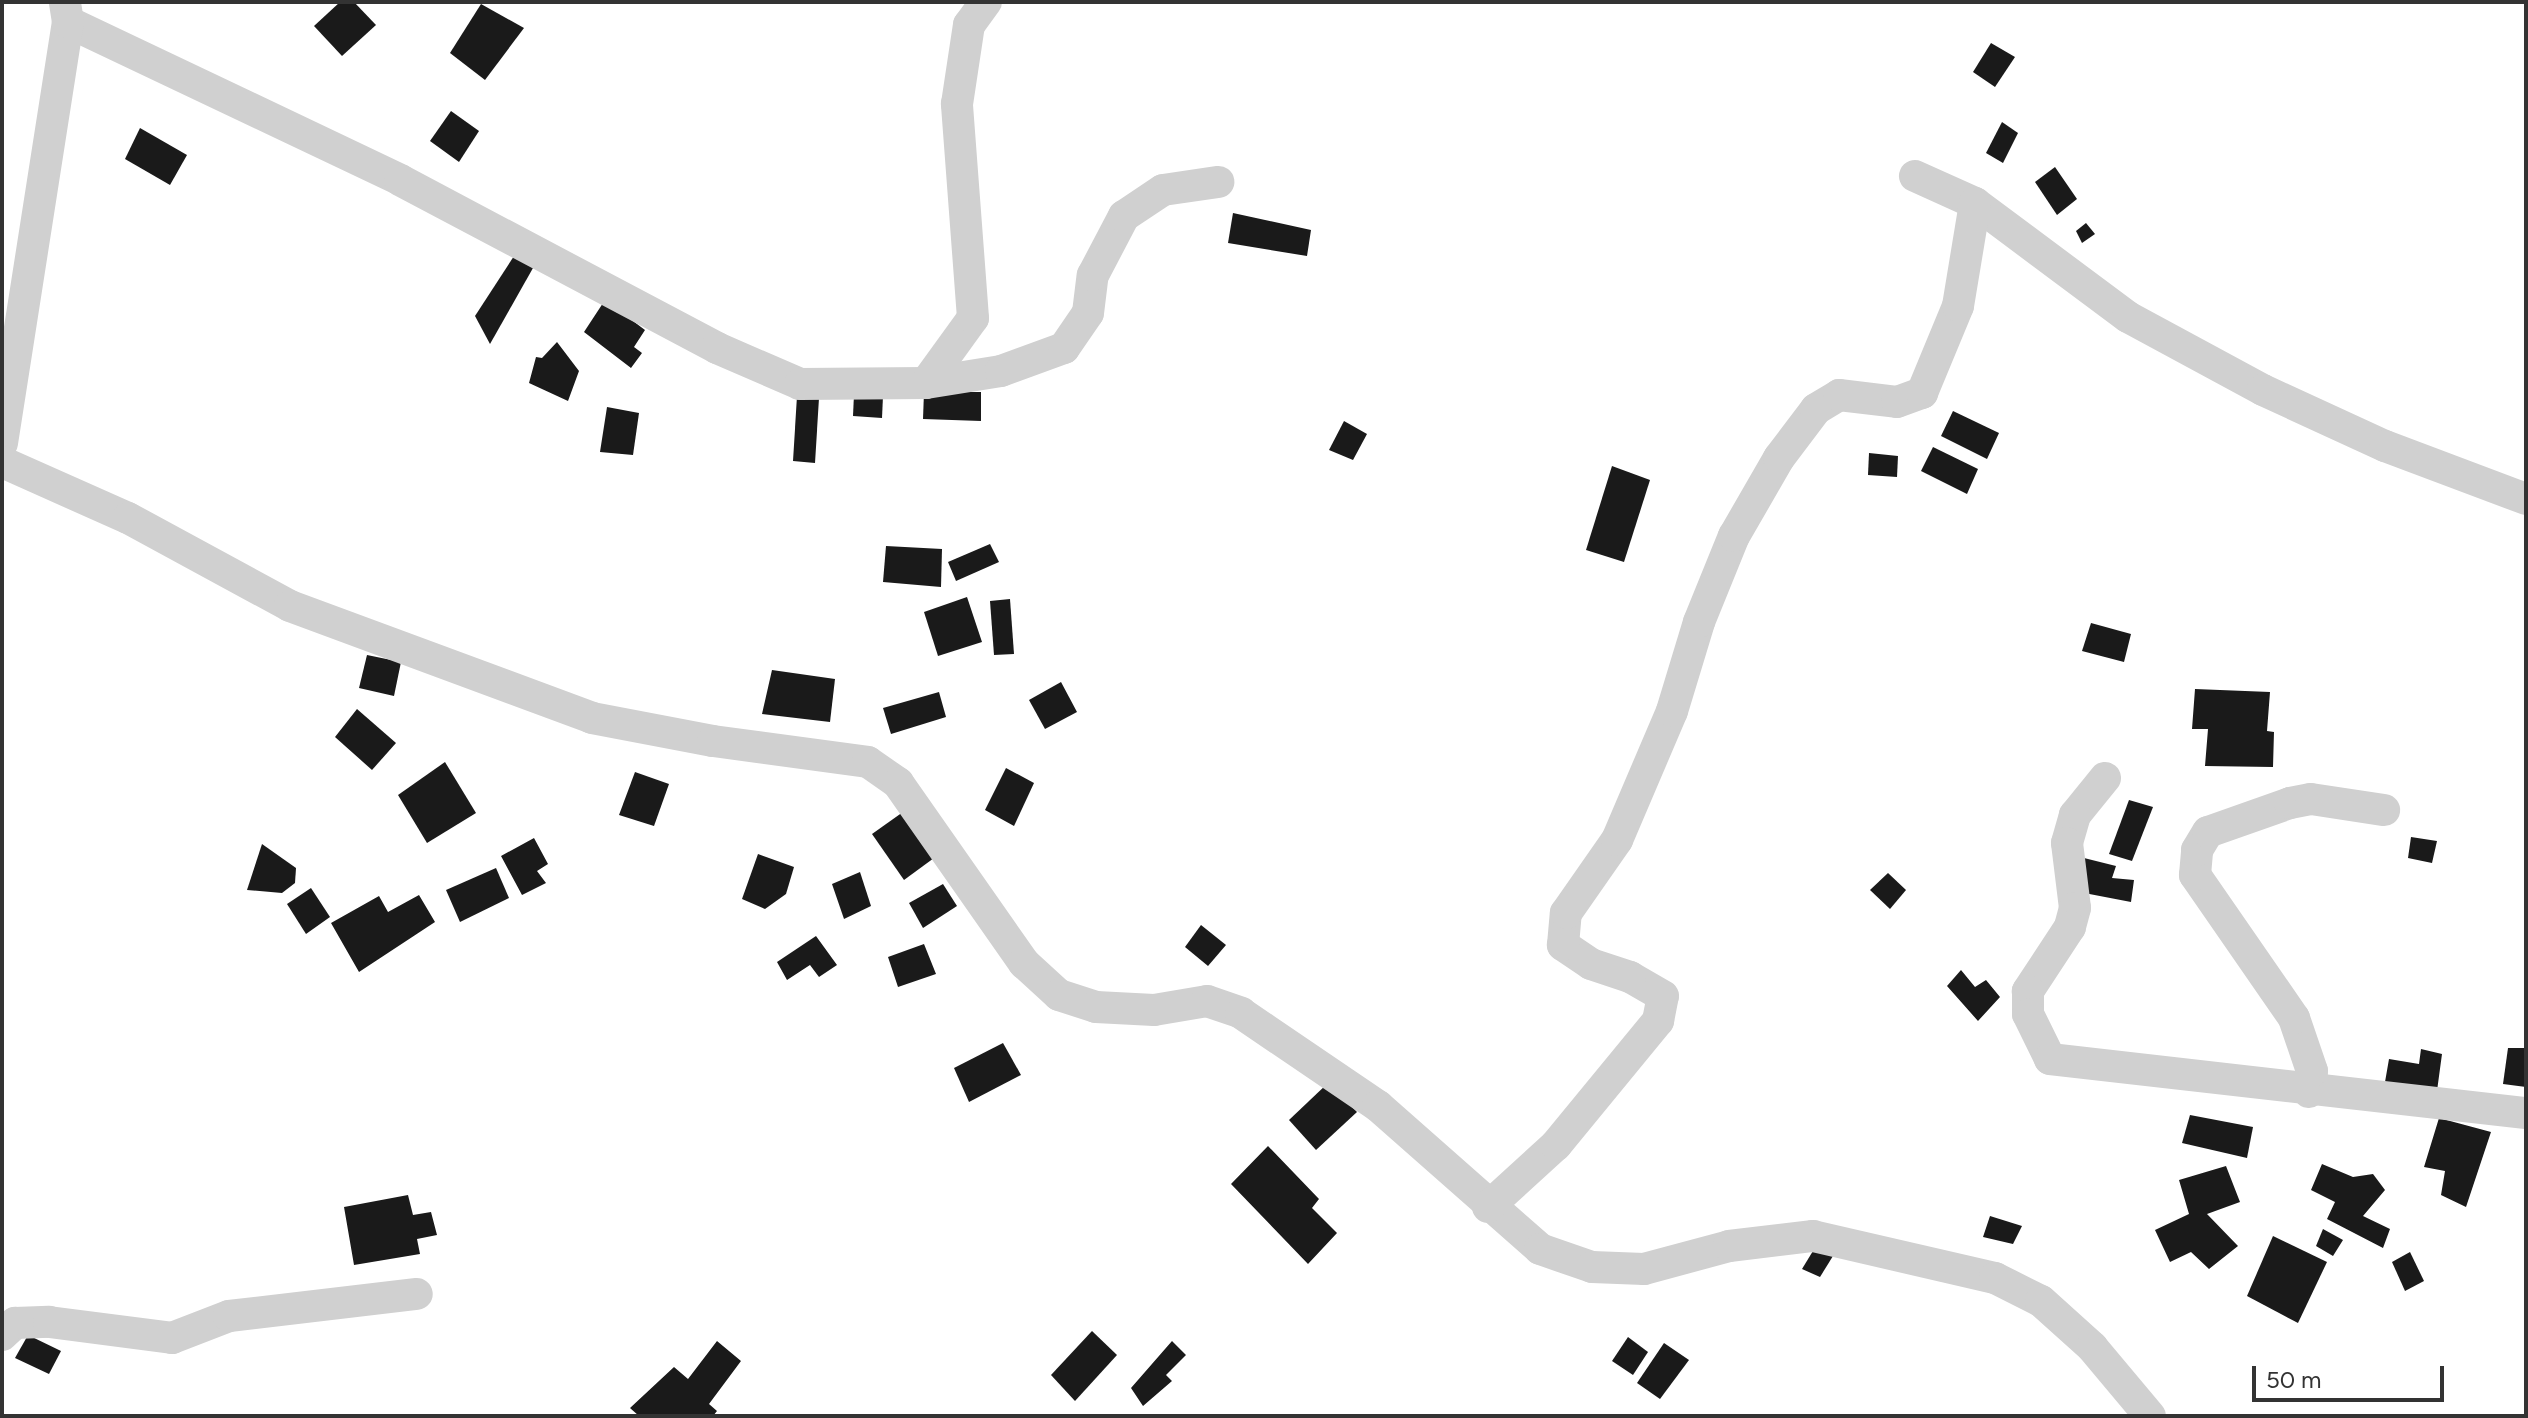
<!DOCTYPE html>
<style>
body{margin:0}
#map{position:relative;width:2528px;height:1418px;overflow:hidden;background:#fff;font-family:Figtree,sans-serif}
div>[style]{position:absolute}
.building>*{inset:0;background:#1a1a1a}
.minor>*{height:32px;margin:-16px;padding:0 16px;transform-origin:16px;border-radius:16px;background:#d0d0d0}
span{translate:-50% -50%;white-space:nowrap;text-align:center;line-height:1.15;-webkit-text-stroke:8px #fff;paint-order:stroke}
.frame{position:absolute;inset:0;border:4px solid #333;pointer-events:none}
.scale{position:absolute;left:2252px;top:1366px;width:192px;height:36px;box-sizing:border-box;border:4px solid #333;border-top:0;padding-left:10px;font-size:24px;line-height:28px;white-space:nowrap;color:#333;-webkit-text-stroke:6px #fff;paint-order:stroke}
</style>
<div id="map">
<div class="building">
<div style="clip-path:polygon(340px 2px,354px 2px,376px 25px,342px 56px,314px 26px)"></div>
<div style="clip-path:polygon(481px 4px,524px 28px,485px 80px,450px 53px)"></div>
<div style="clip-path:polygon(1991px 43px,2015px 57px,1995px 87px,1973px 72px)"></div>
<div style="clip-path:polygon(451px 111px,479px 131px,459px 162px,430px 141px)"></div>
<div style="clip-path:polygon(2002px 122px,2018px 133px,2003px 163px,1986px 153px)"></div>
<div style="clip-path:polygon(140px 128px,187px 155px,170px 185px,125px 159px)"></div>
<div style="clip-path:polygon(2055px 167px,2077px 199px,2057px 215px,2035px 182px)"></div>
<div style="clip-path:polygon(1233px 213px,1311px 230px,1307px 256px,1228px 243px)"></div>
<div style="clip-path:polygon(2086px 223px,2095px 234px,2082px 243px,2076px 231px)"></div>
<div style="clip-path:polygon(514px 256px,533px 268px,490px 344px,475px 316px)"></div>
<div style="clip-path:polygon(605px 300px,645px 330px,634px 347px,642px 353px,631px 368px,584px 332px)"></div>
<div style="clip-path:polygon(557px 342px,579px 371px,568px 401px,529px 383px,536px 357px,542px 358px)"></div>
<div style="clip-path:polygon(924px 392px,981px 392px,981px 421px,923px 419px)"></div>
<div style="clip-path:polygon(854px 394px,883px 396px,882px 418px,853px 416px)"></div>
<div style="clip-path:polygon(797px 396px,819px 398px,815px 463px,793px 461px)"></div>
<div style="clip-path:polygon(607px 407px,639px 413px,633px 455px,600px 452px)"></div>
<div style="clip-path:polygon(1953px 411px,1999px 433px,1987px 459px,1941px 436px)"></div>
<div style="clip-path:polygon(1344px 421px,1367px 434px,1353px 460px,1329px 450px)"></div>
<div style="clip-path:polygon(1933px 447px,1978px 469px,1967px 494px,1921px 471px)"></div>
<div style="clip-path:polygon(1869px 453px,1898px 456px,1897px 477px,1868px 475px)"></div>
<div style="clip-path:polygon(1612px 466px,1650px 480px,1624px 562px,1586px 550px)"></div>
<div style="clip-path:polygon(990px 544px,999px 562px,956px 581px,948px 562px)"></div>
<div style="clip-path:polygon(886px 546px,942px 549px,941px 587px,883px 582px)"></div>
<div style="clip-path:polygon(967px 597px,982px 642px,938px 656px,924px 612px)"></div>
<div style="clip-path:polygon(1010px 599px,1014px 654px,994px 655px,990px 601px)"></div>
<div style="clip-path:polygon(2091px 623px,2131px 634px,2124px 662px,2082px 651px)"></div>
<div style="clip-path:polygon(367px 655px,401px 662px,394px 696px,359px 688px)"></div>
<div style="clip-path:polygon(772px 670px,835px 679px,830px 722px,762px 714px)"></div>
<div style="clip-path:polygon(1061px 682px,1077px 712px,1045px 729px,1029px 700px)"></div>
<div style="clip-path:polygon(2195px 689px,2270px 692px,2267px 731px,2274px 732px,2273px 767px,2205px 766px,2208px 729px,2192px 729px)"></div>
<div style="clip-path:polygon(939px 692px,946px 717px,891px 734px,883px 708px)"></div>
<div style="clip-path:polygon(357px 709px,396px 743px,372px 770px,335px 737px)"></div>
<div style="clip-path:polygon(445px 762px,476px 813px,427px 843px,398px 795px)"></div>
<div style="clip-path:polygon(1006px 768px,1034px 783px,1014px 826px,985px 810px)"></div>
<div style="clip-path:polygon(635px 772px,669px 784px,654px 826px,619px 815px)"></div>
<div style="clip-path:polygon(2129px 800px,2153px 807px,2132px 861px,2109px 854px)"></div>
<div style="clip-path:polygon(903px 812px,934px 858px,904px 880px,872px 834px)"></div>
<div style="clip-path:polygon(2411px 837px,2437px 841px,2432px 863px,2408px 858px)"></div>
<div style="clip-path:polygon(534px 838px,548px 864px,537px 871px,546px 883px,522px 895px,501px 856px)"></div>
<div style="clip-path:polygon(262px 844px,296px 868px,295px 883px,282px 893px,247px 890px)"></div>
<div style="clip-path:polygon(758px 854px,794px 867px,786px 894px,765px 909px,742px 899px)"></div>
<div style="clip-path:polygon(2084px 858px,2116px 866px,2112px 878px,2134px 880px,2131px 902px,2079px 892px)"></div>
<div style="clip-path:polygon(496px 868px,509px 898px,460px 922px,446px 890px)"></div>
<div style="clip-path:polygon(860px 872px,871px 906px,844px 919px,832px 884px)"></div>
<div style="clip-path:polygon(1888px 873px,1906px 890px,1890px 909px,1870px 890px)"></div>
<div style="clip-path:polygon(943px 884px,957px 906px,923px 928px,909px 903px)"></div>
<div style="clip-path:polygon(311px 888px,330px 917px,306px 934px,287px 904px)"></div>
<div style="clip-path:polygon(419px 895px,435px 922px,359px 972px,331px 923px,379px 896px,388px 912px)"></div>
<div style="clip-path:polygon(1201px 925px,1226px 945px,1208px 966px,1185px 947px)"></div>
<div style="clip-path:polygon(816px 936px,837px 965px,819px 977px,810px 965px,787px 980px,777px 962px)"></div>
<div style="clip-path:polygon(924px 944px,936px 974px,898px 987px,888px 957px)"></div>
<div style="clip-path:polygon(1961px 970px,1975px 987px,1986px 980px,2000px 997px,1978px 1021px,1947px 986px)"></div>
<div style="clip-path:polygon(1003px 1043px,1021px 1075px,969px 1102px,954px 1068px)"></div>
<div style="clip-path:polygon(2508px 1048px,2526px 1048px,2526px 1087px,2503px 1084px)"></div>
<div style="clip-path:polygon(2421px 1049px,2442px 1054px,2437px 1091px,2385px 1082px,2389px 1059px,2419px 1064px)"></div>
<div style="clip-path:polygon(1328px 1083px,1357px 1112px,1316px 1150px,1289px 1120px)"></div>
<div style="clip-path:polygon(2190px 1115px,2253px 1127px,2247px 1158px,2182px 1143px)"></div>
<div style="clip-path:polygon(2439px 1118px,2491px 1132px,2466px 1207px,2441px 1195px,2445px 1171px,2424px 1167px)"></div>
<div style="clip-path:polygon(1268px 1146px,1319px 1199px,1312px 1208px,1337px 1233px,1308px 1264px,1231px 1184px)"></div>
<div style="clip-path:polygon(2322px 1164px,2353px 1177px,2373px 1174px,2385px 1190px,2363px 1216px,2390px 1229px,2383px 1248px,2327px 1219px,2335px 1202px,2311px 1190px)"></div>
<div style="clip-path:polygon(2226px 1166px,2240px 1202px,2207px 1214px,2238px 1246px,2209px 1269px,2191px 1252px,2170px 1262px,2155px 1230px,2189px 1214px,2179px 1180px)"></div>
<div style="clip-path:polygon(408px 1195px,413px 1215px,431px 1212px,437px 1235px,417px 1239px,420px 1254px,354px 1265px,344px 1207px)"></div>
<div style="clip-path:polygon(1990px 1216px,2022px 1226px,2013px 1244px,1983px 1237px)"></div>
<div style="clip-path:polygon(2323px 1229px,2343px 1240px,2333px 1256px,2316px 1246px)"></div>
<div style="clip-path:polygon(2273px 1236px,2327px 1262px,2298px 1323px,2247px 1296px)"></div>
<div style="clip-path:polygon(1816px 1246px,1833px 1256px,1820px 1277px,1802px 1269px)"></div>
<div style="clip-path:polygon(2410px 1252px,2424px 1281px,2405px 1291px,2392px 1262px)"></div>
<div style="clip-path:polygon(1092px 1331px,1117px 1355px,1075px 1401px,1051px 1375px)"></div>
<div style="clip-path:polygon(28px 1335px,61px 1351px,49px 1374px,15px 1358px)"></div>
<div style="clip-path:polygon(1628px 1337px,1648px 1352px,1633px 1375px,1612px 1361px)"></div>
<div style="clip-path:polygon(717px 1341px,741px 1361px,709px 1404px,717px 1411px,713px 1416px,639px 1416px,630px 1408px,674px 1367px,688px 1379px)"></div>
<div style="clip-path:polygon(1172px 1341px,1186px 1355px,1166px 1375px,1172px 1381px,1143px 1406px,1131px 1388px)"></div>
<div style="clip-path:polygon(1664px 1343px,1689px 1360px,1660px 1399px,1637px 1383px)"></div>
</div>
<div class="minor">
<div style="left:68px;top:22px;width:368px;rotate:25.4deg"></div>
<div style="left:400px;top:180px;width:359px;rotate:27.9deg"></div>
<div style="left:717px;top:348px;width:90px;rotate:23.4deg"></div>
<div style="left:800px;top:384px;width:126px;rotate:-0.5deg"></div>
<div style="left:926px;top:383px;width:76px;rotate:-9.1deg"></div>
<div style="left:1001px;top:371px;width:67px;rotate:-20.1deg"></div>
<div style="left:1064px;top:348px;width:42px;rotate:-55.6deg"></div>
<div style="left:1088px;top:313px;width:38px;rotate:-83deg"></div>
<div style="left:1093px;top:275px;width:67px;rotate:-62.3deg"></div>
<div style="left:1124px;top:216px;width:47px;rotate:-33.7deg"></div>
<div style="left:1163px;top:190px;width:56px;rotate:-8.3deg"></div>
<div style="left:1915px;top:176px;width:66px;rotate:24.2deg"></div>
<div style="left:1975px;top:203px;width:191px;rotate:36.7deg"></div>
<div style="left:2128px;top:317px;width:153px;rotate:28.4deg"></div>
<div style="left:2263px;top:390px;width:134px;rotate:24.7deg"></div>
<div style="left:2385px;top:446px;width:151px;rotate:20.6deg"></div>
<div style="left:926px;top:383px;width:80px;rotate:-54.1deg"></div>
<div style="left:973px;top:318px;width:215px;rotate:-94.3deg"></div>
<div style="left:957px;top:104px;width:80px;rotate:-81.4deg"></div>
<div style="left:969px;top:25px;width:29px;rotate:-54deg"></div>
<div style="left:2px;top:443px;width:426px;rotate:-81.1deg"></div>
<div style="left:68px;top:22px;width:19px;rotate:-99deg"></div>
<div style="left:2px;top:462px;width:138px;rotate:24deg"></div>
<div style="left:128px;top:518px;width:184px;rotate:28.5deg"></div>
<div style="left:290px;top:606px;width:322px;rotate:20.3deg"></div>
<div style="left:592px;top:718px;width:123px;rotate:10.8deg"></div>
<div style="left:713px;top:741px;width:156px;rotate:7.7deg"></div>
<div style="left:868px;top:762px;width:37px;rotate:35deg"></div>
<div style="left:898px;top:783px;width:220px;rotate:55deg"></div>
<div style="left:1024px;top:963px;width:47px;rotate:42.4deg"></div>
<div style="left:1059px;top:995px;width:39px;rotate:18deg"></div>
<div style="left:1096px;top:1007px;width:58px;rotate:3deg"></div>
<div style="left:1154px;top:1010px;width:54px;rotate:-9.6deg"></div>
<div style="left:1207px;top:1001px;width:36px;rotate:19deg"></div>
<div style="left:1241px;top:1013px;width:166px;rotate:34.2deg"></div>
<div style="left:1378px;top:1106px;width:216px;rotate:41.4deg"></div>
<div style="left:1540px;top:1249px;width:55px;rotate:19.1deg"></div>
<div style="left:1592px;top:1267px;width:52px;rotate:2.2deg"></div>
<div style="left:1644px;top:1269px;width:88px;rotate:-15.1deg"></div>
<div style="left:1729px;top:1246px;width:85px;rotate:-6.8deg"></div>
<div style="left:1813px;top:1236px;width:187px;rotate:13deg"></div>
<div style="left:1995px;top:1278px;width:51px;rotate:26.6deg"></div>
<div style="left:2041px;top:1301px;width:69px;rotate:42deg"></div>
<div style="left:2092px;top:1347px;width:90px;rotate:50deg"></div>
<div style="left:2105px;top:778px;width:48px;rotate:129deg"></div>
<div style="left:2075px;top:815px;width:29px;rotate:106deg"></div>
<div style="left:2067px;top:843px;width:65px;rotate:83deg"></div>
<div style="left:2075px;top:908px;width:20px;rotate:105deg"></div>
<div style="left:2070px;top:927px;width:77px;rotate:123.3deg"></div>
<div style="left:2028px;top:991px;width:23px;rotate:90deg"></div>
<div style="left:2028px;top:1014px;width:50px;rotate:63.9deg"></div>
<div style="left:2050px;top:1059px;width:479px;rotate:6.5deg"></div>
<div style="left:2309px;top:1092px;width:21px;rotate:-82deg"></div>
<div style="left:2312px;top:1071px;width:56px;rotate:-108.8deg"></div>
<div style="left:2294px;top:1018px;width:174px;rotate:-124.7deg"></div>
<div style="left:2195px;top:875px;width:25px;rotate:-85deg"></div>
<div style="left:2197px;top:850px;width:21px;rotate:-59deg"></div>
<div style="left:2208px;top:832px;width:87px;rotate:-19.5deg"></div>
<div style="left:2290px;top:803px;width:21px;rotate:-11deg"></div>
<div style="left:2311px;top:799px;width:74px;rotate:8.6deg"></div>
<div style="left:1488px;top:1207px;width:92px;rotate:-42.4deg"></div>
<div style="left:1556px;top:1145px;width:161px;rotate:-50.6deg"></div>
<div style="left:1658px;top:1021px;width:25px;rotate:-79deg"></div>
<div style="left:1663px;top:996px;width:38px;rotate:-150deg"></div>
<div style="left:1630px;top:977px;width:41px;rotate:-161.6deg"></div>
<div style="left:1591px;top:964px;width:34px;rotate:-146deg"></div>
<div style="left:1563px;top:945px;width:32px;rotate:-85deg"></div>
<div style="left:1566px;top:913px;width:89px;rotate:-55.1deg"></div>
<div style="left:1617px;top:840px;width:140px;rotate:-66.9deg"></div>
<div style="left:1672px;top:711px;width:93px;rotate:-73.1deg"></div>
<div style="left:1699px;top:622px;width:93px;rotate:-67.9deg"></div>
<div style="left:1734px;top:536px;width:90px;rotate:-60deg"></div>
<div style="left:1779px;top:458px;width:61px;rotate:-52.9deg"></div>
<div style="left:1816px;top:409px;width:27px;rotate:-31deg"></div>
<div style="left:1839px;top:395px;width:58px;rotate:6.9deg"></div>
<div style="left:1897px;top:402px;width:27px;rotate:-20deg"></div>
<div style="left:1922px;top:393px;width:94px;rotate:-67.5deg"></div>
<div style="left:1958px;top:306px;width:104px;rotate:-80.6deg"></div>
<div style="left:2px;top:1335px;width:18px;rotate:-43deg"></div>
<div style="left:15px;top:1323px;width:34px;rotate:-2deg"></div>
<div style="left:49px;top:1322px;width:124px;rotate:7.4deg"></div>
<div style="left:172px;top:1338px;width:61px;rotate:-21.1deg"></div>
<div style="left:229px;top:1316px;width:189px;rotate:-6.7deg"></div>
</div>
<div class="frame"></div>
<div class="scale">50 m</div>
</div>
